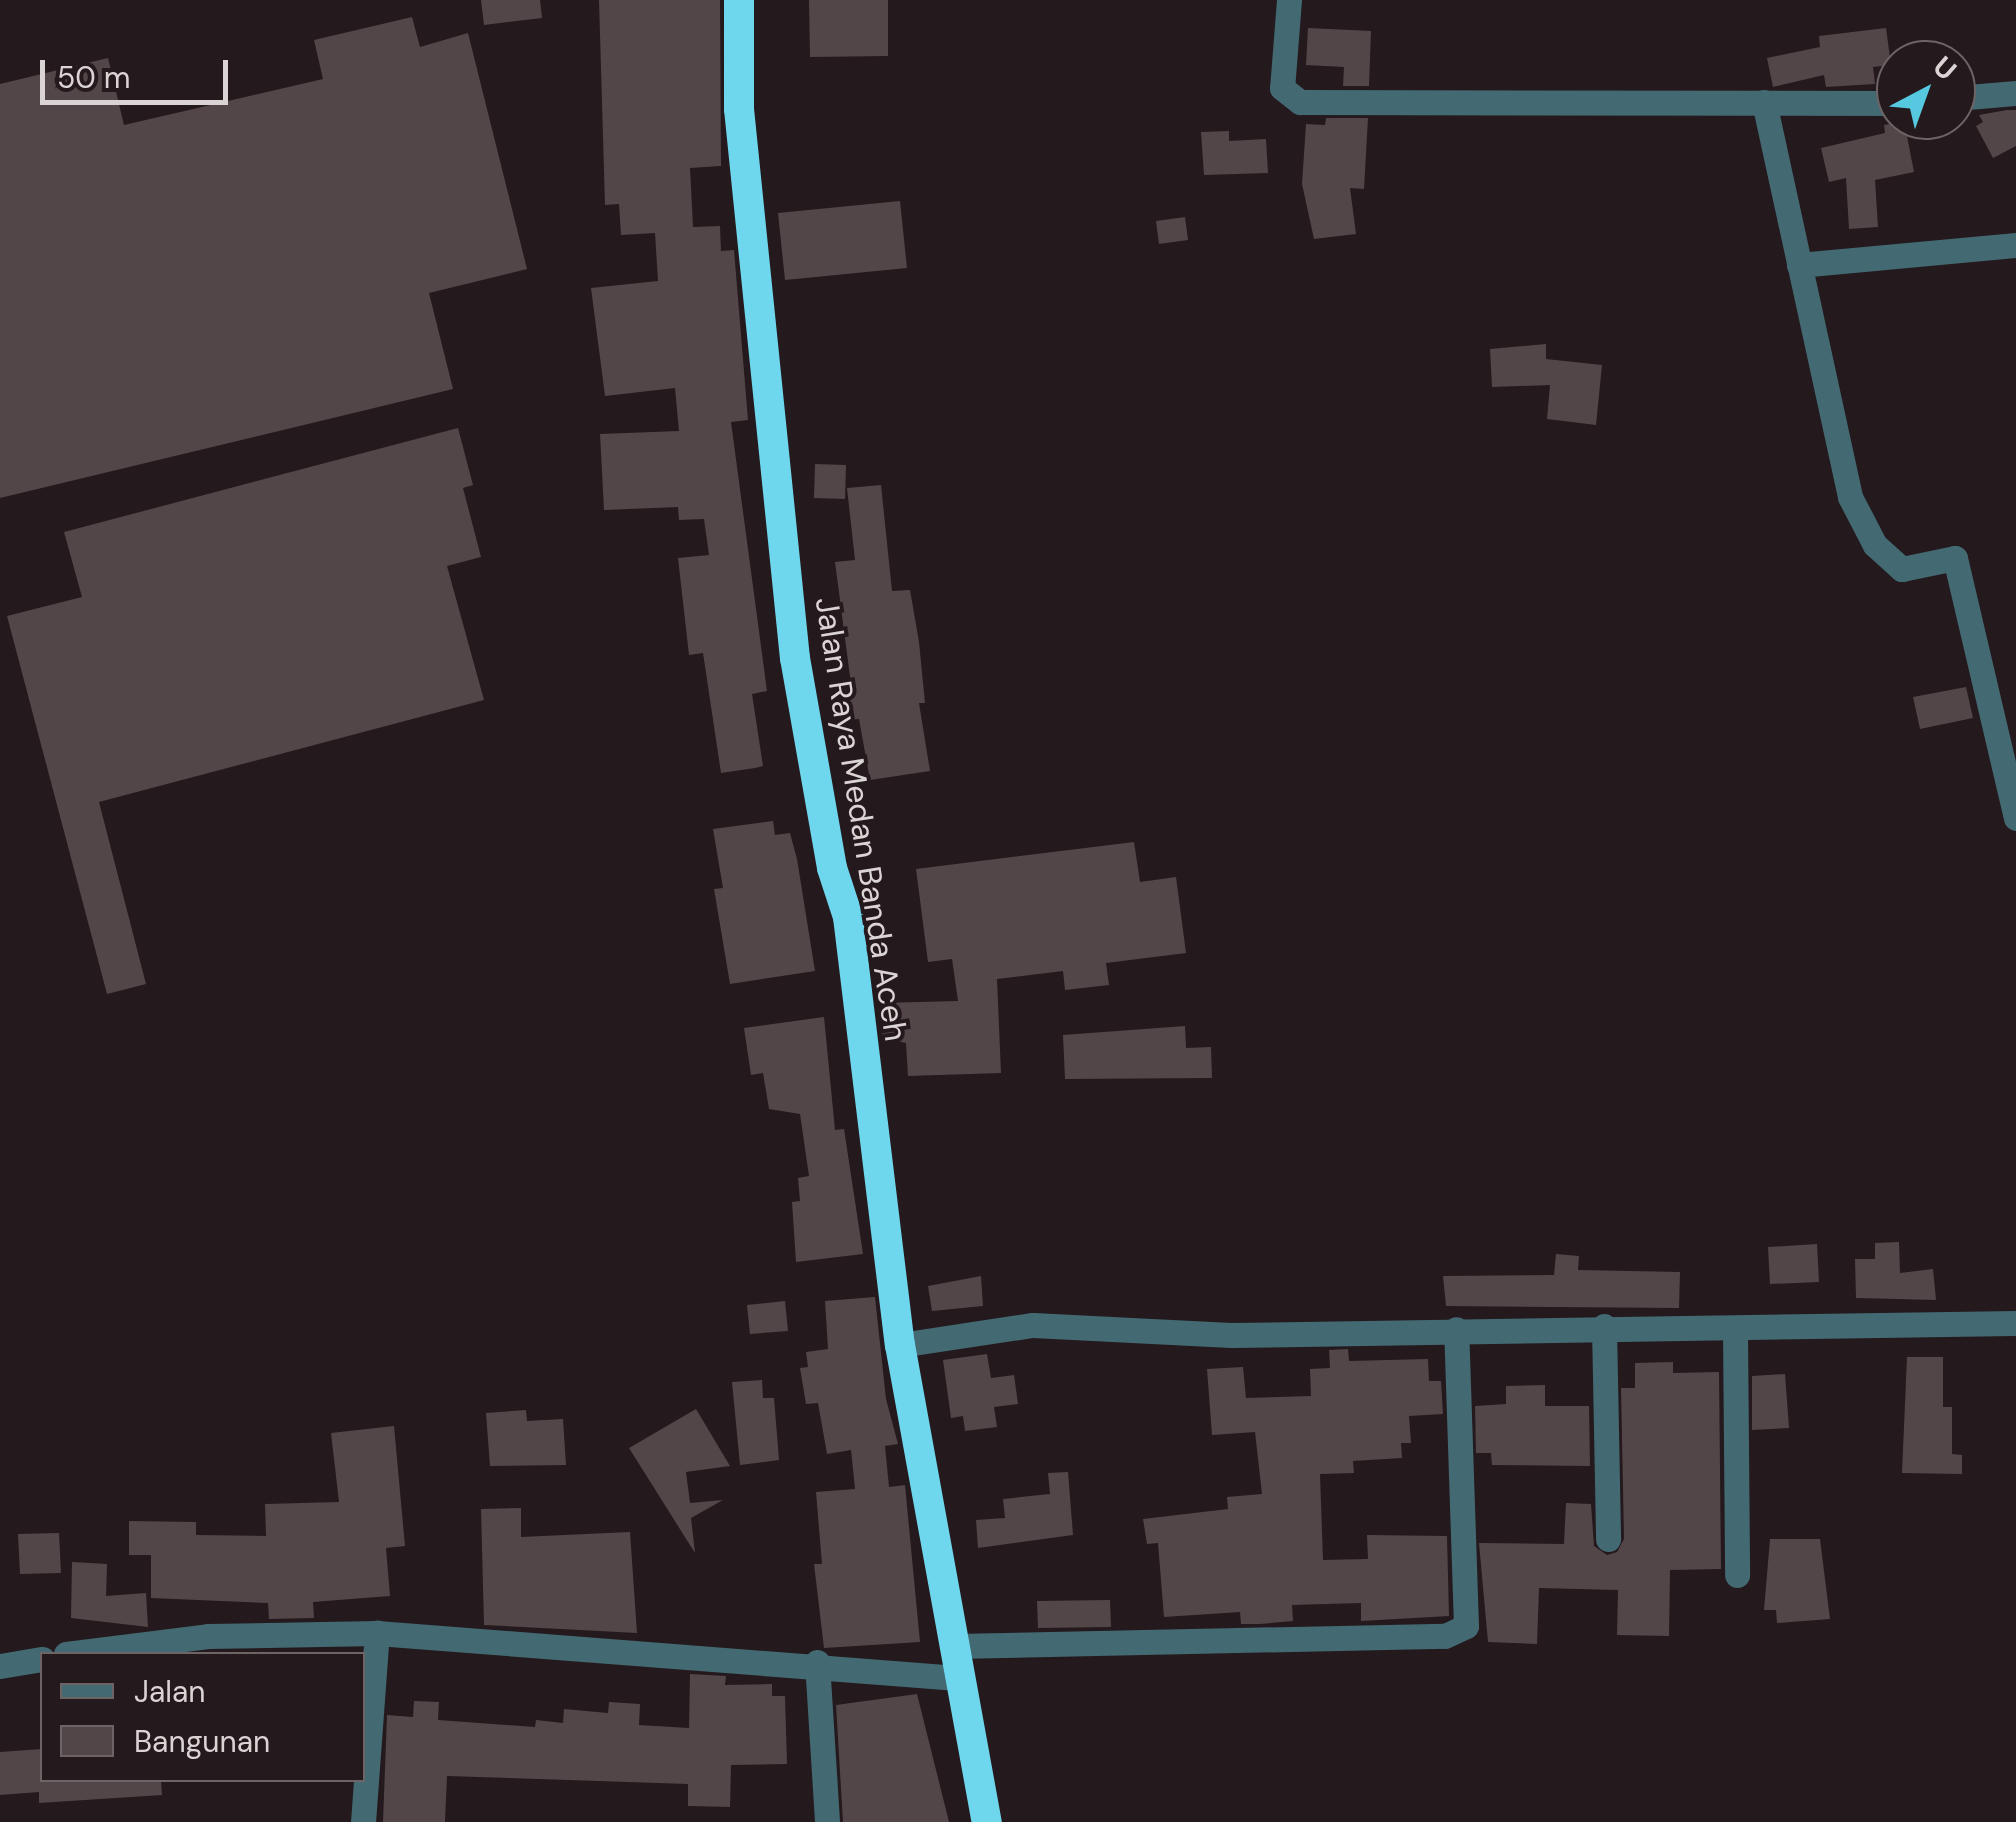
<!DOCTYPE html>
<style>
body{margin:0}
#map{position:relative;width:2016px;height:1822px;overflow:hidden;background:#24191c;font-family:"DM Sans",sans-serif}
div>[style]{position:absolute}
.building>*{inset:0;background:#534649}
.minor>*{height:25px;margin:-12.5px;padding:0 12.5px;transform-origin:12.5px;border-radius:12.5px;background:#436972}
.highway>*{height:30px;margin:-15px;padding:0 15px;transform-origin:15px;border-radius:15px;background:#6ed6ed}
span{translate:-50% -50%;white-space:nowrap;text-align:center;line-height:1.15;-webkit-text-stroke:8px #24191c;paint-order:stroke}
.street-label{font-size:32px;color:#dbd4d5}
.legend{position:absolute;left:40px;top:1652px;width:325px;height:130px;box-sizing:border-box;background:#24191c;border:2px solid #6d6466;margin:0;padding:12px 18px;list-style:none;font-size:30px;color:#dbd4d5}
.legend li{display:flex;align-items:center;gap:20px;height:50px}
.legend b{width:50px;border:2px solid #6d6466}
.north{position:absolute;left:1876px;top:40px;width:100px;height:100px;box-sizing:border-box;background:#24191c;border:2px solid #6d6466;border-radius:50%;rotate:41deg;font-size:28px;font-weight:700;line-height:40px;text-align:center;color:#dbd4d5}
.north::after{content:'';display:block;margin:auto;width:35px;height:45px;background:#56c9e1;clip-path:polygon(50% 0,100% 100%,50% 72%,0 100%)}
.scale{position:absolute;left:40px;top:60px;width:188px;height:45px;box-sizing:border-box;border:5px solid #dbd4d5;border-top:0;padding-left:12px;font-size:30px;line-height:35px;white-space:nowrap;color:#dbd4d5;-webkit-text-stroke:8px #24191c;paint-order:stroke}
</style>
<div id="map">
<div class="building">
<div style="clip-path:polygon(481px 0,540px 0,542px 18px,484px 25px)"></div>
<div style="clip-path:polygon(599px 0,720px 0,721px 166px,690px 168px,693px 227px,720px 226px,721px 251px,734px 250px,748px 420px,731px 422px,767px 691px,752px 694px,763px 766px,755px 768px,721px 773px,703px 653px,689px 655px,678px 558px,709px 555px,704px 519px,679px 520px,678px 507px,604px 510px,600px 434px,679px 431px,675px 388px,605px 396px,591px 288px,658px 281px,655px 233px,621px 235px,619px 204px,605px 205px)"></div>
<div style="clip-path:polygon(809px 0,888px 0,888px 56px,810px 57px)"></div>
<div style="clip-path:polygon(412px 17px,420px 47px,468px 33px,527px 269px,429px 293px,453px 389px,0 498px,0 84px,108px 58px,124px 125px,323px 79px,314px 40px)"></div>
<div style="clip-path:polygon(1308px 28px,1371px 31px,1369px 86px,1343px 86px,1344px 67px,1306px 65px)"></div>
<div style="clip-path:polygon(1886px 28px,1891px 65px,1873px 67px,1875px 84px,1826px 87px,1824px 75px,1773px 87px,1767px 58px,1820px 47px,1819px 36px)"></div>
<div style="clip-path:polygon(2007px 110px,2016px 110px,2016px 146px,1993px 158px,1976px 126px,1983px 122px,1979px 115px)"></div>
<div style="clip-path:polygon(1326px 118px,1368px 118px,1364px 189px,1350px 188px,1356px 234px,1314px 239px,1302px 184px,1306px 124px,1325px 125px)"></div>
<div style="clip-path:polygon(1904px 121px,1914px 172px,1875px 180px,1878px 227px,1849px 229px,1846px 178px,1829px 182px,1821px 148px,1885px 133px,1884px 125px)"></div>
<div style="clip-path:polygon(1229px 131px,1229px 141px,1266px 139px,1268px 173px,1204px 175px,1201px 132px)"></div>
<div style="clip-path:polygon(900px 201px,907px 268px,785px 280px,778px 213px)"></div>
<div style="clip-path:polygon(1185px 217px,1188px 240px,1159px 244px,1156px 221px)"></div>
<div style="clip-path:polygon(1546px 344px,1546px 359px,1602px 365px,1596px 425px,1547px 419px,1550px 385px,1492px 387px,1490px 349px)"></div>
<div style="clip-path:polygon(458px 428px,473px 485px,463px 488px,481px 557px,447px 566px,484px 700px,99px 802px,146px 984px,107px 994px,7px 616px,82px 597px,64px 532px)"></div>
<div style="clip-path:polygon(815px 464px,846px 465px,845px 499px,814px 498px)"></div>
<div style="clip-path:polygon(881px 485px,892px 591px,910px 590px,919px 642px,925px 703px,919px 703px,930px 771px,870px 780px,859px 719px,849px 720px,844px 685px,851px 684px,835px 562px,855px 560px,847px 488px)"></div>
<div style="clip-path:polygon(1966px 687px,1973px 718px,1920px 729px,1913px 697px)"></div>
<div style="clip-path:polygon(773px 821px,775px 835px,790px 833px,797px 859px,815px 971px,730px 984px,714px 889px,723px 888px,713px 829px)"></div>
<div style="clip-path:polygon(1134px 842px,1140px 882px,1176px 877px,1186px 953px,1106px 963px,1109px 985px,1065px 990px,1063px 971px,997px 979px,1001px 1073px,908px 1076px,906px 1043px,882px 1038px,880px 1003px,958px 1001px,952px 959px,928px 962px,916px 869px)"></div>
<div style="clip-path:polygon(824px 1017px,835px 1130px,844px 1129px,863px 1254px,796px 1262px,792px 1202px,800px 1201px,798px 1178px,809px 1176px,800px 1114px,769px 1109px,763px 1073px,751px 1075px,744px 1028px)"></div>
<div style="clip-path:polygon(1185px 1026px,1186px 1048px,1211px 1047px,1212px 1078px,1065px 1079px,1063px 1035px)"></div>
<div style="clip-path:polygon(1899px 1242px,1900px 1273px,1933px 1269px,1936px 1300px,1856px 1298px,1855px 1259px,1875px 1259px,1875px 1243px)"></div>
<div style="clip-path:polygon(1817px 1244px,1819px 1282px,1770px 1284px,1768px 1247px)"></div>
<div style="clip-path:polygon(1556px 1254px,1579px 1256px,1578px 1270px,1680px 1272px,1679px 1308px,1446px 1306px,1443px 1276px,1554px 1275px)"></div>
<div style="clip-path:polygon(981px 1276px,983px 1306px,932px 1311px,928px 1286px)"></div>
<div style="clip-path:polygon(875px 1297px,886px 1399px,898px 1444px,885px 1446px,889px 1487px,905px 1485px,920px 1642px,824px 1648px,814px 1564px,822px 1564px,816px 1492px,855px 1489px,851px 1450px,827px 1454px,818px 1403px,806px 1404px,800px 1368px,808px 1367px,806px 1352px,828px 1349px,825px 1301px)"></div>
<div style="clip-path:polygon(785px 1301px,788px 1331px,750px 1334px,747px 1305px)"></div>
<div style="clip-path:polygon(1348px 1349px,1349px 1361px,1428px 1359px,1429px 1381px,1441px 1381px,1443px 1414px,1409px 1416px,1411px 1443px,1401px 1443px,1402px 1458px,1353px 1461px,1354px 1473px,1320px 1474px,1323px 1560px,1368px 1559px,1367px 1535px,1447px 1536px,1449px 1616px,1361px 1621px,1361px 1603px,1292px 1605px,1293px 1621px,1260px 1624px,1241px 1624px,1240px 1612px,1164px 1617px,1158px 1543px,1147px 1544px,1143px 1519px,1228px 1509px,1227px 1497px,1262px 1494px,1255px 1432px,1212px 1435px,1207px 1369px,1243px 1367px,1246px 1398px,1311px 1396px,1310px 1369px,1330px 1368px,1329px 1350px)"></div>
<div style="clip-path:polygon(987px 1354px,991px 1378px,1014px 1375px,1018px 1404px,994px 1407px,997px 1427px,965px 1431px,963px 1416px,951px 1418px,943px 1360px)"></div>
<div style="clip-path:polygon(1907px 1357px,1943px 1357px,1943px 1407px,1952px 1407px,1952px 1454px,1962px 1455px,1962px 1474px,1902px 1473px)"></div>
<div style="clip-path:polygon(1673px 1362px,1673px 1373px,1719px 1372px,1721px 1569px,1670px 1570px,1669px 1636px,1617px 1635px,1618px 1590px,1539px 1588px,1537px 1644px,1488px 1642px,1479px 1543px,1564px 1544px,1566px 1503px,1591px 1504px,1594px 1546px,1607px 1555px,1617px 1552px,1624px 1539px,1621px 1388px,1635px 1388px,1635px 1363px)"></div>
<div style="clip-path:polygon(1785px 1374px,1789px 1428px,1752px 1430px,1752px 1376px)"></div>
<div style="clip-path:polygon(762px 1380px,763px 1398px,774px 1398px,779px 1460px,740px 1465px,732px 1382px)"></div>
<div style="clip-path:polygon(1545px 1385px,1545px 1406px,1589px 1406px,1590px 1466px,1492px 1465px,1491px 1453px,1476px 1453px,1475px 1406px,1506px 1404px,1506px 1386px)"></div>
<div style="clip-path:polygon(696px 1409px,730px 1466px,686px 1472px,690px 1503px,723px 1500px,691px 1518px,695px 1553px,629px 1448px)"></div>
<div style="clip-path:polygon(526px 1410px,527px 1421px,563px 1419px,566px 1465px,490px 1466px,486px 1413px)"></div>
<div style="clip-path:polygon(394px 1426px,405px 1546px,386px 1548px,390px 1596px,313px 1602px,314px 1618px,269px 1619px,268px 1603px,151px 1598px,151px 1555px,129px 1555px,129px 1521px,196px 1522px,196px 1535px,266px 1536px,265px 1504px,339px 1502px,331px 1433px)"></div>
<div style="clip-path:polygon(1068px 1472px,1073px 1535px,978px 1548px,976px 1520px,1005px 1518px,1003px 1499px,1050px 1494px,1048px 1473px)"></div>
<div style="clip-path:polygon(521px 1508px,521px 1537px,630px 1532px,637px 1633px,484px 1625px,481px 1509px)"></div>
<div style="clip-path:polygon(59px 1533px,61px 1573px,20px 1574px,18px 1534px)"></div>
<div style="clip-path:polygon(1770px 1539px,1820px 1539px,1830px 1619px,1777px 1623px,1776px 1610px,1764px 1610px)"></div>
<div style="clip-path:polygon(72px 1562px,107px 1564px,106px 1596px,146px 1593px,148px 1627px,71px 1618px)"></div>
<div style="clip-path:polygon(1110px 1600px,1111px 1627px,1038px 1628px,1037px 1601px)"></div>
<div style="clip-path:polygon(690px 1674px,726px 1676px,725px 1685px,772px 1684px,772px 1696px,785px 1696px,787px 1764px,731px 1765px,730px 1807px,688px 1806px,688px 1784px,447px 1776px,445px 1822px,383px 1822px,387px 1715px,413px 1717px,414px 1701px,439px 1702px,438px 1720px,535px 1727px,536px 1720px,563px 1723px,564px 1709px,608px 1713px,609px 1702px,640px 1704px,639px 1725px,689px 1728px)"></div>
<div style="clip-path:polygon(917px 1694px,949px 1822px,843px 1822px,836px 1705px)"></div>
<div style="clip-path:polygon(42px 1749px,42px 1780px,161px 1780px,162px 1795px,39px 1803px,39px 1792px,0 1795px,0 1752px)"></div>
</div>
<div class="minor">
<div style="left:1289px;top:0;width:88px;rotate:94.5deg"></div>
<div style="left:1282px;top:88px;width:23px;rotate:38deg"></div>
<div style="left:1300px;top:102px;width:596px;rotate:0.1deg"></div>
<div style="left:1956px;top:98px;width:60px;rotate:-4.8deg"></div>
<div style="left:1764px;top:102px;width:404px;rotate:77.7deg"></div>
<div style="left:1850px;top:497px;width:54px;rotate:62.5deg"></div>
<div style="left:1875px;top:545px;width:36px;rotate:42deg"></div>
<div style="left:1902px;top:569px;width:54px;rotate:-11.7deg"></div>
<div style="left:1955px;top:558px;width:267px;rotate:76.8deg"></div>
<div style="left:1799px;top:265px;width:218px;rotate:-5.3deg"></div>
<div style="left:1604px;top:1326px;width:213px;rotate:88.9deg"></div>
<div style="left:1735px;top:1331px;width:244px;rotate:89.5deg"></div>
<div style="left:900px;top:1345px;width:134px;rotate:-8.6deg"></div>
<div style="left:1033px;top:1325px;width:198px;rotate:2.9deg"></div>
<div style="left:1231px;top:1335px;width:785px;rotate:-0.88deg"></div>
<div style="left:954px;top:1646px;width:491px;rotate:-1.2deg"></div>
<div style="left:1445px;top:1636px;width:23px;rotate:-25deg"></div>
<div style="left:1466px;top:1626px;width:297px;rotate:-91.9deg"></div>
<div style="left:66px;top:1654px;width:143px;rotate:-7.2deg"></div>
<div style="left:208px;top:1636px;width:169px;rotate:-1deg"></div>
<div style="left:377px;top:1633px;width:582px;rotate:4.44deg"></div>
<div style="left:817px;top:1662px;width:160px;rotate:86.4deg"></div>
<div style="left:0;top:1666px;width:43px;rotate:-9.5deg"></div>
<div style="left:363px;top:1822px;width:190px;rotate:-85.8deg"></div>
</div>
<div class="highway">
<div style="left:739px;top:0;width:109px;rotate:90deg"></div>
<div style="left:739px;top:109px;width:552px;rotate:84.18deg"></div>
<div style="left:795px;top:658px;width:213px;rotate:80deg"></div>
<div style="left:832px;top:868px;width:52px;rotate:71.9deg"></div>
<div style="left:848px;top:917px;width:431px;rotate:83.1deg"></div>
<div style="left:900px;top:1345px;width:485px;rotate:79.7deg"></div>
</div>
<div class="street-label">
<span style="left:861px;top:819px;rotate:81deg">Jalan Raya Medan Banda Aceh</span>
</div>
<ul class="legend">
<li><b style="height:12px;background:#436972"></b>Jalan</li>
<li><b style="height:28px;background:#534649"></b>Bangunan</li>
</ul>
<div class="north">U</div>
<div class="scale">50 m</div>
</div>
